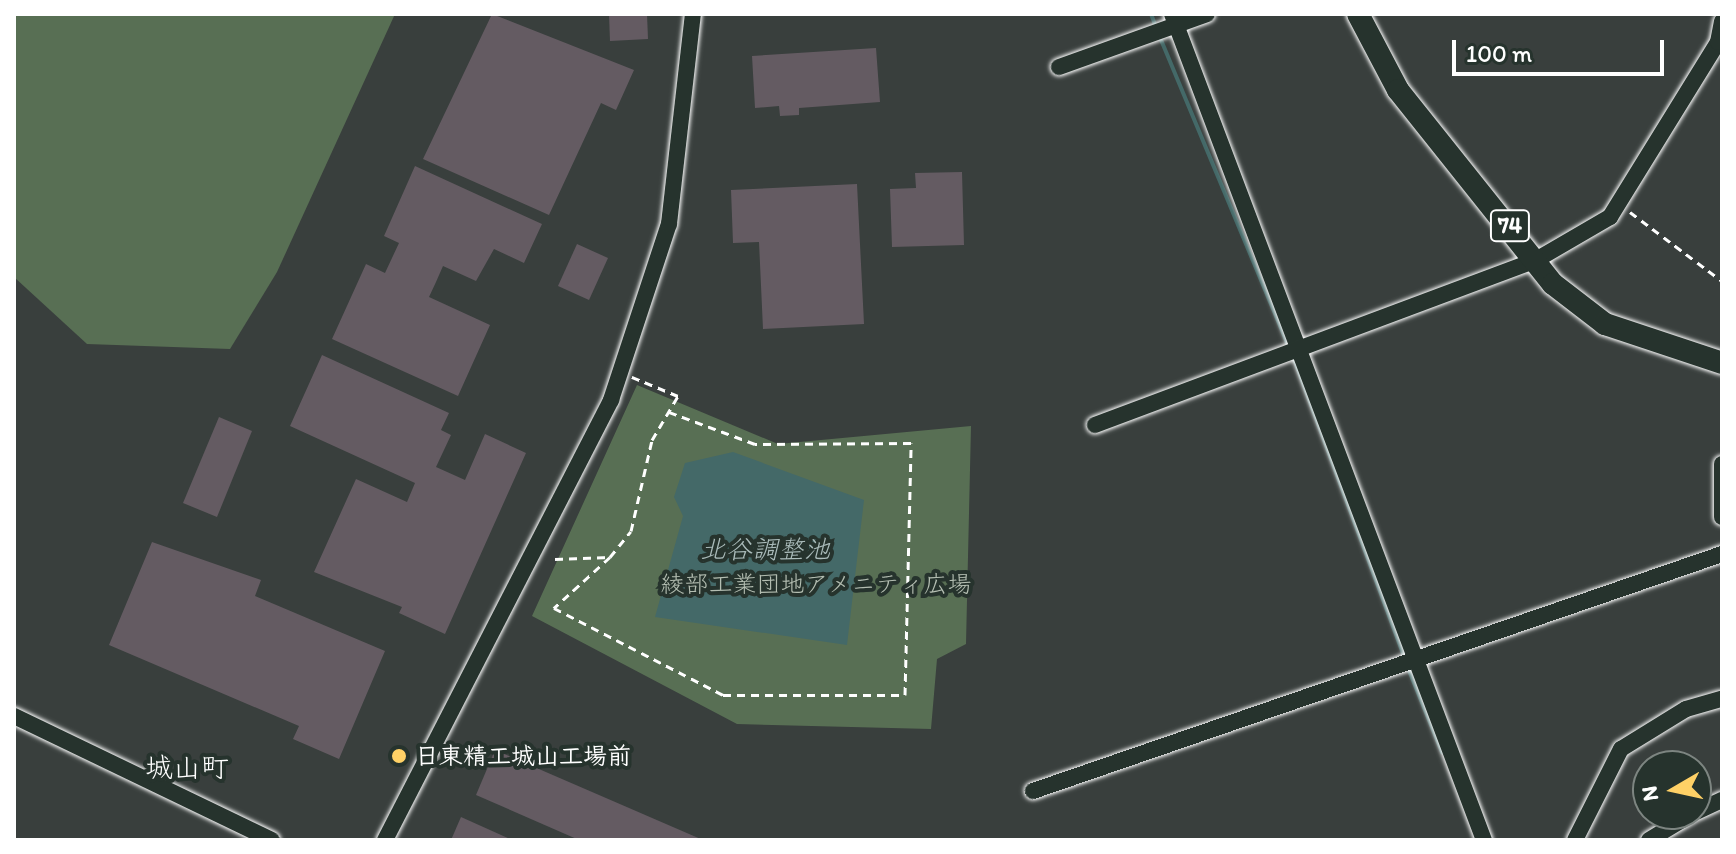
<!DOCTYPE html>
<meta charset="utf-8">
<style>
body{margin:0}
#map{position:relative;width:1736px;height:854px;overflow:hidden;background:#393f3d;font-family:Itim,"Klee One",sans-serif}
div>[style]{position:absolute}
.green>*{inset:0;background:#586f54}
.water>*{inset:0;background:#446968}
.stream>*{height:4px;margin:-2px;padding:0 2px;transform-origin:2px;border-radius:2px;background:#446968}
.building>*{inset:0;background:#645b62}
.path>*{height:3px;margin-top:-1.5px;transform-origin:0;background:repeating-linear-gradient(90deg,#fff 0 8px,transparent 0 14px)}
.roads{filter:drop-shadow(0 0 2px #fff) drop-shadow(0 0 2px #fff)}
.minor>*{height:16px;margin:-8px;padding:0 8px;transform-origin:8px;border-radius:8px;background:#26332d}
.major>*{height:22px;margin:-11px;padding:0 11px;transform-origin:11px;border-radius:11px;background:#26332d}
.dots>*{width:22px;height:22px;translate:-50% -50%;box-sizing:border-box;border:4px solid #26332d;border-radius:50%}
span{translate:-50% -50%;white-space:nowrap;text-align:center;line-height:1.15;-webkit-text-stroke:8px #26332d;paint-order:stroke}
.shield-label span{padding:2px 6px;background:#26332d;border:2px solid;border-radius:6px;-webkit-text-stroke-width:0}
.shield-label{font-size:22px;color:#fff;font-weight:700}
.park-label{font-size:24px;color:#b4beb2}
.poi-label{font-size:24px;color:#fff;font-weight:700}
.left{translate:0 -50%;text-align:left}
.water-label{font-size:26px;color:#abbcbb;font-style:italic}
.quarter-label{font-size:28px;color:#fff}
.frame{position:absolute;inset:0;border:16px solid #fff;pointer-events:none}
.north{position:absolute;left:1632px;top:750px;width:80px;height:80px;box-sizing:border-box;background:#26332d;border:2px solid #7d8581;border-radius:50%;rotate:261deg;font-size:22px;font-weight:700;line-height:32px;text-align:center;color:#fff}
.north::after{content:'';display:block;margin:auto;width:28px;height:36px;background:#ffd166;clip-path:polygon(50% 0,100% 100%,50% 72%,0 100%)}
.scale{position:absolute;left:1452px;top:40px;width:212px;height:36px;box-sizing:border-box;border:4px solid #fff;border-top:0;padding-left:10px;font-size:24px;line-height:28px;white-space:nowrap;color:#fff;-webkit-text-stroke:6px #26332d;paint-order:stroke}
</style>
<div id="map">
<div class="green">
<div style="clip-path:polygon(14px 14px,395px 14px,277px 272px,230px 349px,87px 344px,14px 277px)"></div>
<div style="clip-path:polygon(637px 385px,778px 444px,971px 426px,966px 644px,937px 659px,931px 729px,737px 724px,532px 616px)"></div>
</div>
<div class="water">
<div style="clip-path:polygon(733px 452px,864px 500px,847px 645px,655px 617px,683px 516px,674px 497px,685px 463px)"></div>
</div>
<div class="stream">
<div style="left:1151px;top:14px;width:14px;rotate:69deg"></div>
<div style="left:1159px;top:35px;width:339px;rotate:67.4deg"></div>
<div style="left:1293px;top:356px;width:323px;rotate:69.7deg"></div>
<div style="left:1408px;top:668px;width:91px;rotate:68deg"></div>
</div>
<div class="building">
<div style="clip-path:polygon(492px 14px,634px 70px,616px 110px,601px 103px,549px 215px,423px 159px)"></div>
<div style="clip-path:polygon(609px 14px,647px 14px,648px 39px,610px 41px)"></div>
<div style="clip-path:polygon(876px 48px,880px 102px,799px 108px,799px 115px,780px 116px,779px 106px,755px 108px,752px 56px)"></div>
<div style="clip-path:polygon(415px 166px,542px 224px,524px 263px,494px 249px,476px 281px,443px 266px,436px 282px,429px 297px,490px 325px,458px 396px,332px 339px,366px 264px,385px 273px,399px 243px,384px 236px)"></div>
<div style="clip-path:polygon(962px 172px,964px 245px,892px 247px,890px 189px,916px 188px,915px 173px)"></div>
<div style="clip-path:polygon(857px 184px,864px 324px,763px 329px,759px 242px,733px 243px,731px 190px)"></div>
<div style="clip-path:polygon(577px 244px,608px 258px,589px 300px,558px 286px)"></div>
<div style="clip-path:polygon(322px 355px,449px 413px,441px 430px,451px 435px,436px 467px,465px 480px,485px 434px,526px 453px,445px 634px,399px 613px,402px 607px,314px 572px,356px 479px,407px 502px,415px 483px,290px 426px)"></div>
<div style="clip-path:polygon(219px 417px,252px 431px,217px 517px,183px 503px)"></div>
<div style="clip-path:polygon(152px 542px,261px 580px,255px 596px,385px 651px,339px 759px,293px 739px,299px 726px,109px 645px)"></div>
<div style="clip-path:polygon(495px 750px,703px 840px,579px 840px,476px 795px)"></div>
<div style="clip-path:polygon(461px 817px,512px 840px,451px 840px)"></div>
</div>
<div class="path">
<div style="left:1630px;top:212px;width:115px;rotate:36.9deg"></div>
<div style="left:610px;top:557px;width:76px;rotate:137.7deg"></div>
<div style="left:554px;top:608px;width:190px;rotate:27.2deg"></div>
<div style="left:723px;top:695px;width:182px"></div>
<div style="left:905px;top:695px;width:252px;rotate:-88.6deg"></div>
<div style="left:911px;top:443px;width:156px;rotate:179.6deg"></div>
<div style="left:755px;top:444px;width:92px;rotate:-159.6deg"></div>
<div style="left:555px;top:559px;width:55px;rotate:-2.1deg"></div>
<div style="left:610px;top:557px;width:33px;rotate:-51deg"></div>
<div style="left:631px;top:531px;width:93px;rotate:-77deg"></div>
<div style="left:652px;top:440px;width:51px;rotate:-59.4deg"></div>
<div style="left:678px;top:396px;width:50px;rotate:-157.6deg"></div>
</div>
<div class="roads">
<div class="minor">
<div style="left:1172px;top:14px;width:883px;rotate:69.31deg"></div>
<div style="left:1059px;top:67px;width:157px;rotate:-19.7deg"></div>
<div style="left:1095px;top:425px;width:471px;rotate:-20.5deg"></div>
<div style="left:1536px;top:260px;width:86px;rotate:-30.2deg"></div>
<div style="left:1610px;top:217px;width:206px;rotate:-58.3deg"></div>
<div style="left:1718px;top:42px;width:21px;rotate:-79deg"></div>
<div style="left:1722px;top:464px;width:53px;rotate:90deg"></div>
<div style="left:14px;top:716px;width:286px;rotate:25.7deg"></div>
<div style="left:1033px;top:791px;width:729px;rotate:-18.98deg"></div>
<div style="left:1696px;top:812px;width:29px;rotate:-25deg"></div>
<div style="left:385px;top:840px;width:495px;rotate:-62.8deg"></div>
<div style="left:611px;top:400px;width:185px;rotate:-71.8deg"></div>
<div style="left:669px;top:224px;width:211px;rotate:-83.5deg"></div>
<div style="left:1575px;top:840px;width:102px;rotate:-63.2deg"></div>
<div style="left:1621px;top:749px;width:76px;rotate:-31.6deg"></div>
<div style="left:1686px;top:709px;width:37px;rotate:-16deg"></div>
<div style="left:1649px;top:840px;width:50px;rotate:-31.2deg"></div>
</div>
<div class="major">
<div style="left:1358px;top:14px;width:86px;rotate:62.2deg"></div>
<div style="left:1398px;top:90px;width:248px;rotate:51.4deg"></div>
<div style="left:1553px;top:284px;width:66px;rotate:37.6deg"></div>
<div style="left:1605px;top:324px;width:123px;rotate:18.4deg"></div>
</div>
</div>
<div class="dots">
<div style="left:399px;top:756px;background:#ffd166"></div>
</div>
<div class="shield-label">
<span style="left:1510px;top:226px">74</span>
</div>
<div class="park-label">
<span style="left:816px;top:584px">綾部工業団地アメニティ広場</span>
</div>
<div class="poi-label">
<span class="left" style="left:415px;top:756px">日東精工城山工場前</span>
</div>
<div class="water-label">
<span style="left:765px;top:550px">北谷調整池</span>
</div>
<div class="quarter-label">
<span style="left:187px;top:767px">城山町</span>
</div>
<div class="frame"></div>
<div class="north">N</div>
<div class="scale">100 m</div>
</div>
